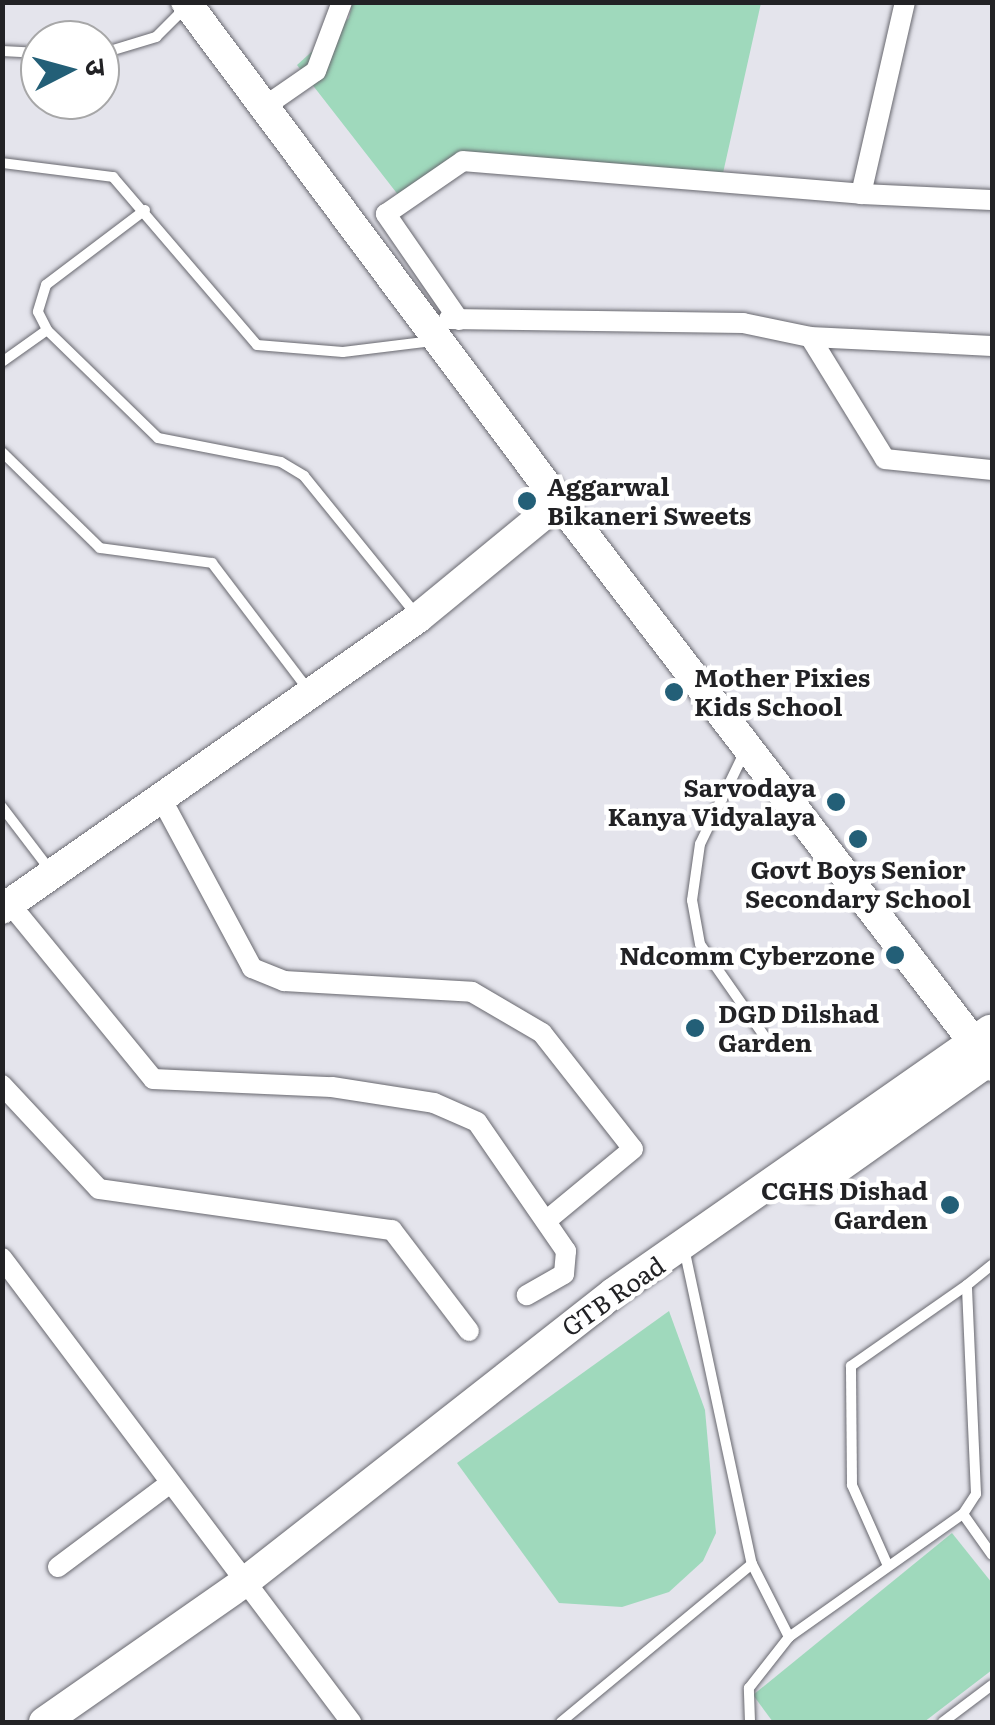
<!DOCTYPE html>
<html>
<head>
<meta charset="utf-8">
<style>
	body { margin:0 }
	#map { position:relative; width:995px; height:1725px; overflow:hidden; background:#e4e4ec; font-family:Literata,"Noto Sans Devanagari",serif }
	div>[style] { position:absolute }
	.green>* { inset:0; background:#9fd9bc }
	.roads { filter:drop-shadow(0 0 2px #68686f) drop-shadow(0 0 2px #68686f) }
	.lane>* { height:10px; margin:-5px; padding:0 5px; transform-origin:5px; border-radius:5px; background:#fff }
	.street>* { height:20px; margin:-10px; padding:0 10px; transform-origin:10px; border-radius:10px; background:#fff }
	.secondary>* { height:30px; margin:-15px; padding:0 15px; transform-origin:15px; border-radius:15px; background:#fff }
	.dots>* { width:28px; height:28px; translate:-50% -50%; box-sizing:border-box; border:5px solid #fff; border-radius:50% }
	span { translate:-50% -50%; white-space:nowrap; text-align:center; line-height:1.15; -webkit-text-stroke:9px #fff; paint-order:stroke }
	.poi-label { font-size:25px; color:#222225; font-weight:700 }
	.left { translate:0 -50%; text-align:left }
	.right { translate:-100% -50%; text-align:right }
	.street-label { font-size:25px; color:#222225 }
	.frame { position:absolute; inset:0; border:5px solid #222225; pointer-events:none }
	.north { position:absolute; left:20px; top:20px; width:100px; height:100px; box-sizing:border-box; background:#fff; border:2px solid #a7a7a8; border-radius:50%; rotate:84deg; font-size:28px; font-weight:700; line-height:40px; text-align:center; color:#222225 }
	.north::after { content:''; display:block; margin:auto; width:35px; height:45px; background:#235f77; clip-path:polygon(50% 0,100% 100%,50% 72%,0 100%) }
</style>
</head>
<body>
<div id="map">
	<div class="green">
		<div style="clip-path:polygon(352px 3px,761px 3px,719px 191px,474px 156px,399px 196px,297px 65px,349px 18px)"></div>
		<div style="clip-path:polygon(669px 1311px,705px 1410px,716px 1533px,703px 1561px,669px 1592px,622px 1607px,559px 1603px,457px 1463px)"></div>
		<div style="clip-path:polygon(952px 1533px,992px 1583px,992px 1670px,924px 1722px,773px 1722px,753px 1695px)"></div>
	</div>
	<div class="roads">
		<div class="lane">
			<div style="left:2px;top:51px;width:38px;rotate:3deg"></div>
			<div style="left:100px;top:54px;width:59px;rotate:-16.9deg"></div>
			<div style="left:156px;top:37px;width:44px;rotate:-45deg"></div>
			<div style="left:2px;top:163px;width:112px;rotate:7.2deg"></div>
			<div style="left:113px;top:177px;width:221px;rotate:49.4deg"></div>
			<div style="left:257px;top:345px;width:86px;rotate:4.7deg"></div>
			<div style="left:343px;top:352px;width:90px;rotate:-7deg"></div>
			<div style="left:145px;top:210px;width:124px;rotate:142.9deg"></div>
			<div style="left:46px;top:285px;width:28px;rotate:107deg"></div>
			<div style="left:38px;top:312px;width:20px;rotate:63deg"></div>
			<div style="left:47px;top:330px;width:155px;rotate:44.2deg"></div>
			<div style="left:158px;top:438px;width:125px;rotate:11deg"></div>
			<div style="left:281px;top:462px;width:27px;rotate:31deg"></div>
			<div style="left:304px;top:476px;width:181px;rotate:51deg"></div>
			<div style="left:2px;top:362px;width:55px;rotate:-35.4deg"></div>
			<div style="left:2px;top:452px;width:137px;rotate:44.4deg"></div>
			<div style="left:100px;top:548px;width:113px;rotate:7.6deg"></div>
			<div style="left:212px;top:563px;width:162px;rotate:52.8deg"></div>
			<div style="left:745px;top:751px;width:103px;rotate:115.8deg"></div>
			<div style="left:700px;top:844px;width:57px;rotate:98.1deg"></div>
			<div style="left:692px;top:900px;width:45px;rotate:79.7deg"></div>
			<div style="left:700px;top:944px;width:117px;rotate:55.1deg"></div>
			<div style="left:2px;top:807px;width:79px;rotate:52.7deg"></div>
			<div style="left:684px;top:1248px;width:323px;rotate:77.9deg"></div>
			<div style="left:963px;top:1514px;width:50px;rotate:54.7deg"></div>
			<div style="left:888px;top:1566px;width:89px;rotate:-114deg"></div>
			<div style="left:852px;top:1485px;width:119px;rotate:-90.5deg"></div>
			<div style="left:851px;top:1366px;width:141px;rotate:-34.9deg"></div>
			<div style="left:561px;top:1722px;width:248px;rotate:-39.6deg"></div>
			<div style="left:752px;top:1564px;width:82px;rotate:63.1deg"></div>
			<div style="left:750px;top:1722px;width:34px;rotate:-92deg"></div>
			<div style="left:749px;top:1688px;width:65px;rotate:-51.9deg"></div>
			<div style="left:789px;top:1637px;width:213px;rotate:-35.3deg"></div>
			<div style="left:963px;top:1514px;width:24px;rotate:-57deg"></div>
			<div style="left:976px;top:1494px;width:209px;rotate:-92.5deg"></div>
			<div style="left:967px;top:1285px;width:32px;rotate:-39deg"></div>
			<div style="left:943px;top:1722px;width:61px;rotate:-37.1deg"></div>
		</div>
		<div class="street">
			<div style="left:264px;top:107px;width:63px;rotate:-34.7deg"></div>
			<div style="left:316px;top:71px;width:74px;rotate:-69.4deg"></div>
			<div style="left:861px;top:194px;width:131px;rotate:2.6deg"></div>
			<div style="left:449px;top:319px;width:294px;rotate:0.8deg"></div>
			<div style="left:743px;top:323px;width:68px;rotate:11.8deg"></div>
			<div style="left:810px;top:337px;width:182px;rotate:2.8deg"></div>
			<div style="left:459px;top:320px;width:129px;rotate:-124.6deg"></div>
			<div style="left:386px;top:214px;width:93px;rotate:-34.5deg"></div>
			<div style="left:463px;top:161px;width:399px;rotate:4.7deg"></div>
			<div style="left:861px;top:194px;width:197px;rotate:-77.1deg"></div>
			<div style="left:810px;top:337px;width:143px;rotate:58.4deg"></div>
			<div style="left:885px;top:459px;width:108px;rotate:5.9deg"></div>
			<div style="left:161px;top:798px;width:193px;rotate:61.8deg"></div>
			<div style="left:252px;top:968px;width:35px;rotate:22deg"></div>
			<div style="left:284px;top:981px;width:188px;rotate:3.3deg"></div>
			<div style="left:472px;top:992px;width:81px;rotate:30.4deg"></div>
			<div style="left:542px;top:1033px;width:147px;rotate:51.9deg"></div>
			<div style="left:633px;top:1149px;width:113px;rotate:140.4deg"></div>
			<div style="left:10px;top:904px;width:226px;rotate:50.7deg"></div>
			<div style="left:153px;top:1079px;width:179px;rotate:2.6deg"></div>
			<div style="left:332px;top:1087px;width:103px;rotate:8.9deg"></div>
			<div style="left:434px;top:1103px;width:47px;rotate:23.8deg"></div>
			<div style="left:477px;top:1122px;width:157px;rotate:55.4deg"></div>
			<div style="left:566px;top:1251px;width:23px;rotate:95deg"></div>
			<div style="left:564px;top:1274px;width:43px;rotate:150.4deg"></div>
			<div style="left:2px;top:1085px;width:142px;rotate:47deg"></div>
			<div style="left:99px;top:1189px;width:296px;rotate:8deg"></div>
			<div style="left:392px;top:1230px;width:127px;rotate:52.7deg"></div>
			<div style="left:2px;top:1258px;width:581px;rotate:53.05deg"></div>
			<div style="left:58px;top:1567px;width:139px;rotate:-36.8deg"></div>
		</div>
		<div class="secondary">
			<div style="left:186px;top:2px;width:624px;rotate:53.28deg"></div>
			<div style="left:2px;top:909px;width:508px;rotate:-34.97deg"></div>
			<div style="left:418px;top:618px;width:183px;rotate:-39.4deg"></div>
			<div style="left:559px;top:502px;width:711px;rotate:52.49deg"></div>
			<div style="left:811px;top:1187px;width:222px;rotate:-35.3deg"></div>
			<div style="left:44px;top:1722px;width:246px;rotate:-34.9deg"></div>
			<div style="left:246px;top:1581px;width:467px;rotate:-38.1deg"></div>
			<div style="left:613px;top:1293px;width:460px;rotate:-34.9deg"></div>
		</div>
	</div>
	<div class="dots">
		<div style="left:527px;top:501px;background:#235f77"></div>
		<div style="left:674px;top:692px;background:#235f77"></div>
		<div style="left:836px;top:802px;background:#235f77"></div>
		<div style="left:858px;top:839px;background:#235f77"></div>
		<div style="left:895px;top:955px;background:#235f77"></div>
		<div style="left:695px;top:1028px;background:#235f77"></div>
		<div style="left:950px;top:1205px;background:#235f77"></div>
	</div>
	<div class="poi-label">
		<span class="left" style="left:547px;top:501px">Aggarwal<br>Bikaneri Sweets</span>
		<span class="left" style="left:694px;top:692px">Mother Pixies<br>Kids School</span>
		<span class="right" style="left:816px;top:802px">Sarvodaya<br>Kanya Vidyalaya</span>
		<span style="left:858px;top:884px">Govt Boys Senior<br>Secondary School</span>
		<span class="right" style="left:875px;top:955px">Ndcomm Cyberzone</span>
		<span class="left" style="left:718px;top:1028px">DGD Dilshad<br>Garden</span>
		<span class="right" style="left:928px;top:1205px">CGHS Dishad<br>Garden</span>
	</div>
	<div class="street-label">
		<span style="left:613px;top:1296px;rotate:-35deg">GTB Road</span>
	</div>
	<div class="frame"></div>
	<div class="north">उ</div>
</div>
</body>
</html>
